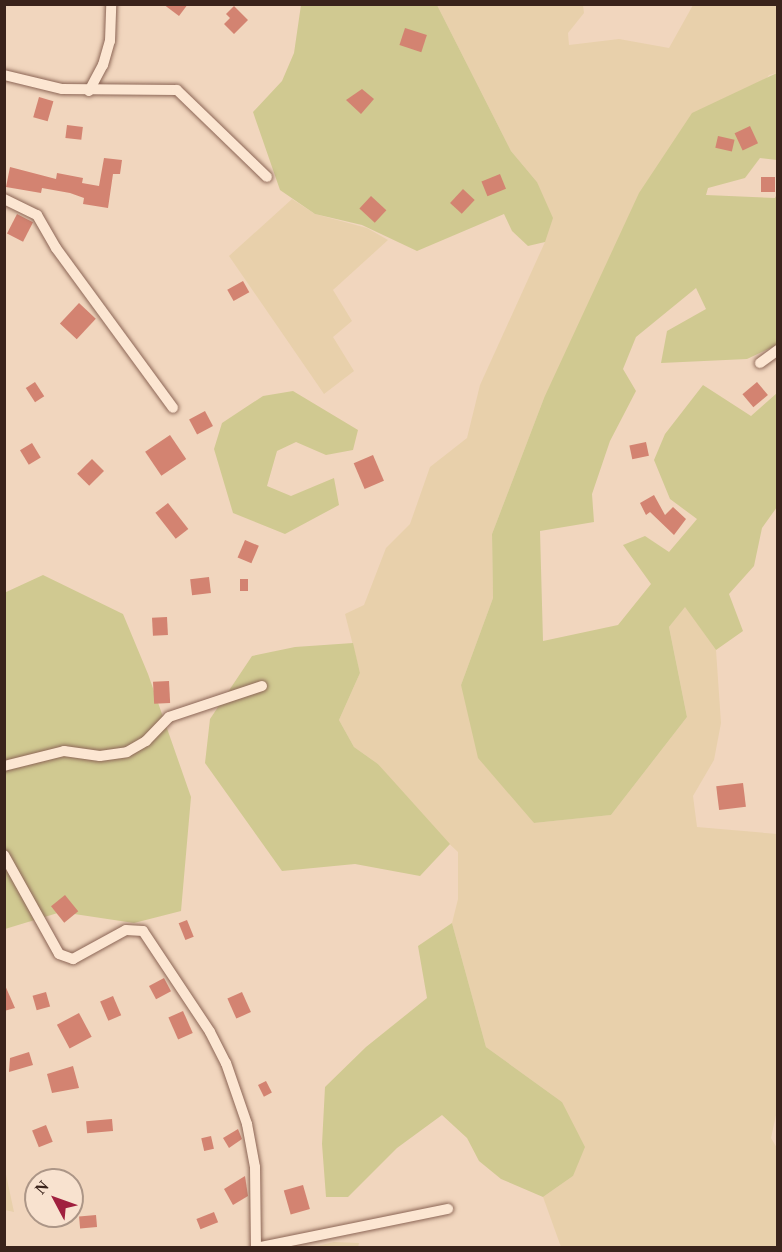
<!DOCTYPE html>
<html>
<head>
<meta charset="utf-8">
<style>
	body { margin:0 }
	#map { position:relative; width:782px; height:1252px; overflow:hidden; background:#f1d6be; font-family:"Times New Roman",serif }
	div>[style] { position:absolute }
	.farmland>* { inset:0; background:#e8d0ab }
	.green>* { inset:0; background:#d0c991 }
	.building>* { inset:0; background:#d38371; transform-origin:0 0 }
	.roads { filter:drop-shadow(0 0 2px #8b6555) drop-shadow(0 0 2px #8b6555) }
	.minor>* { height:10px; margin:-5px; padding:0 5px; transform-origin:5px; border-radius:5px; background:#fce6d2 }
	span { translate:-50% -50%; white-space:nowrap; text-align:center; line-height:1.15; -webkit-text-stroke:5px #f8e2cf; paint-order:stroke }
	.frame { position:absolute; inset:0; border:6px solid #3a231b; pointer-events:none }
	.north { position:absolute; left:24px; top:1168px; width:60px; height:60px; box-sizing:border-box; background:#f8e2cf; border:2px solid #ac9687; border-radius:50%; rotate:311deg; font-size:16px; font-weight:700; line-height:24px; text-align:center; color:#3a231b }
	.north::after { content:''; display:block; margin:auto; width:21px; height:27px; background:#a0203f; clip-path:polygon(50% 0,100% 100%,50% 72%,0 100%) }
</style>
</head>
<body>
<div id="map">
	<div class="farmland">
		<div style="clip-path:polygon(437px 5px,583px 5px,584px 13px,568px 33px,569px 45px,619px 39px,669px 48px,693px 5px,777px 5px,777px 73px,769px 75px,544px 398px,492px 534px,493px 598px,461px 685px,534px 823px,611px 815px,687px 717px,669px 627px,685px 606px,716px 650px,721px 723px,714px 760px,693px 796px,697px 827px,777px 834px,778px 1106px,771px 1138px,777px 1148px,777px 1247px,561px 1247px,543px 1197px,573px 1176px,562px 1102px,486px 1047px,452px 923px,458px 899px,458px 852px,427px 823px,378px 764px,354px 747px,339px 720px,360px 673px,345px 614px,364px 605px,386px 548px,410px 524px,430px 467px,467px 438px,480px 385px,545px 242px,537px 182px,511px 151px)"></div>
		<div style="clip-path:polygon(292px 199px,315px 214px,367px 228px,388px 240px,333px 290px,352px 321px,333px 337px,354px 371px,324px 394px,229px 256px)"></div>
		<div style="clip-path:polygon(4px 1170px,5px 1170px,14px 1212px,5px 1210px)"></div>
		<div style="clip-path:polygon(334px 1242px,359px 1243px,358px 1247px,313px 1247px)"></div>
	</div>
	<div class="green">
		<div style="clip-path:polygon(301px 5px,437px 5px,511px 151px,537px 182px,553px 218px,545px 242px,528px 246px,512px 231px,504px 214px,417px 251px,362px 225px,315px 214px,280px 190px,253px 112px,282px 81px,294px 53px)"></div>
		<div style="clip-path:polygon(777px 73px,777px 160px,760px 158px,745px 178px,708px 188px,706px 195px,775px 198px,777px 194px,777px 345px,747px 359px,661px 363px,667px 331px,706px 309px,696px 288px,636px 337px,623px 369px,636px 391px,610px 441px,592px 494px,594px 522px,540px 531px,543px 641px,618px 625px,651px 584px,623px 545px,645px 536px,669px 552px,697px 519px,670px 499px,654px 460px,665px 434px,703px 385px,751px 416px,777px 393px,777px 507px,762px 528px,754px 566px,729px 594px,743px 631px,716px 650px,685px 607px,669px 627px,687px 717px,611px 815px,534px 823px,478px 758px,461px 685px,493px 598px,492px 534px,544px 398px,639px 193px,692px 113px)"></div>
		<div style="clip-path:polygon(293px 391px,358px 430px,353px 450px,326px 455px,296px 442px,277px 451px,267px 486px,291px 496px,334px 478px,339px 505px,285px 534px,233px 513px,214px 449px,222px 423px,263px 396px)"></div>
		<div style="clip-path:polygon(43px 575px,123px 614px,148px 674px,191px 797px,181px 911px,134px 923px,61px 912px,5px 929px,4px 593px)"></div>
		<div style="clip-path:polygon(353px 643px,360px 673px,339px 720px,354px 747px,378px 764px,450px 844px,420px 876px,355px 864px,282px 871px,205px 763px,210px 719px,252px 656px,295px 647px)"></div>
		<div style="clip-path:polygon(452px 923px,486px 1047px,562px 1102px,585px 1147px,573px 1176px,543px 1197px,501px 1179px,479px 1161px,467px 1138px,442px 1115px,397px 1148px,348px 1197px,326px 1197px,322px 1144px,325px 1087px,366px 1047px,427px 998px,418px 946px)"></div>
	</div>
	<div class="building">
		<div style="clip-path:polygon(163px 4px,188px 4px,179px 16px)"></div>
		<div style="clip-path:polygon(234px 6px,248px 20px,234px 34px,224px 24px,230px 18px,226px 14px)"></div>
		<div style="left:405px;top:28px;width:23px;height:18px;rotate:18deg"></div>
		<div style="clip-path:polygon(362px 89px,374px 99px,361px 114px,346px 100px)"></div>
		<div style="left:39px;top:97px;width:15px;height:21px;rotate:16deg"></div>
		<div style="left:67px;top:125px;width:16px;height:13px;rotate:7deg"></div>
		<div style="left:750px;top:126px;width:19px;height:17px;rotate:65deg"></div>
		<div style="left:718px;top:136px;width:17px;height:12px;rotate:13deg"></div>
		<div style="clip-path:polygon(104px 158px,122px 160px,120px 174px,113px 174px,108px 208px,83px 204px,84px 198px,70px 193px,42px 188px,41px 193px,6px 187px,10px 167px,56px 179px,57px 173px,83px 178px,82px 183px,99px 186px)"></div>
		<div style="left:500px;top:174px;width:16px;height:20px;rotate:68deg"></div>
		<div style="left:761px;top:177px;width:14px;height:15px"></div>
		<div style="left:463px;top:189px;width:16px;height:19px;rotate:43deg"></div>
		<div style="left:371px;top:196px;width:21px;height:17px;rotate:43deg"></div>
		<div style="left:17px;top:214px;width:18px;height:22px;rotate:27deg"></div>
		<div style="left:243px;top:281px;width:13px;height:18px;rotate:61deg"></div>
		<div style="left:79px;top:303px;width:23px;height:28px;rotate:43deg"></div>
		<div style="left:35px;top:382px;width:17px;height:11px;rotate:57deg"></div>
		<div style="left:757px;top:382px;width:17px;height:19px;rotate:50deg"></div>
		<div style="left:205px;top:411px;width:17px;height:18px;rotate:62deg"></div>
		<div style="left:170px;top:435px;width:29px;height:30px;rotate:56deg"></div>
		<div style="left:646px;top:442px;width:14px;height:17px;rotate:78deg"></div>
		<div style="left:32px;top:443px;width:17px;height:14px;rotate:59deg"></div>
		<div style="left:373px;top:455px;width:28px;height:21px;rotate:67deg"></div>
		<div style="left:92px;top:459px;width:17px;height:21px;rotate:45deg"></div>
		<div style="clip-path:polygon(654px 495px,665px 515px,673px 507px,686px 519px,674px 535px,650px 512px,646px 515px,640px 503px)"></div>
		<div style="left:168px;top:503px;width:33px;height:16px;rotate:52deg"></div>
		<div style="left:245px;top:540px;width:15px;height:19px;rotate:23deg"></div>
		<div style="left:209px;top:577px;width:16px;height:19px;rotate:83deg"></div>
		<div style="left:240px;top:579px;width:8px;height:12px"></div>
		<div style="left:167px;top:617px;width:18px;height:15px;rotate:87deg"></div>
		<div style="left:169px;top:681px;width:22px;height:16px;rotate:87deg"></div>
		<div style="left:743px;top:783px;width:24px;height:27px;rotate:83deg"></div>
		<div style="left:65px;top:895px;width:21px;height:18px;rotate:51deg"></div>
		<div style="left:187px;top:920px;width:18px;height:9px;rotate:68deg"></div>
		<div style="left:164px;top:978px;width:15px;height:17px;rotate:62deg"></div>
		<div style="clip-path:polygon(4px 983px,15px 1008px,4px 1011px)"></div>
		<div style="left:46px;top:992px;width:15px;height:14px;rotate:74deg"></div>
		<div style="left:242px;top:992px;width:22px;height:16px;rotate:66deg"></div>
		<div style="left:113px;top:996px;width:21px;height:14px;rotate:67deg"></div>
		<div style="left:183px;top:1011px;width:24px;height:16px;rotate:66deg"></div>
		<div style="left:79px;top:1013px;width:27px;height:25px;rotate:62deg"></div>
		<div style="clip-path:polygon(29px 1052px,33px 1065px,9px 1072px,10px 1058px)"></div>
		<div style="clip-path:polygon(73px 1066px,79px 1088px,52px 1093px,47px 1074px)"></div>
		<div style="left:266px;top:1081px;width:13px;height:9px;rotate:63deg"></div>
		<div style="left:112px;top:1119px;width:12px;height:26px;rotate:85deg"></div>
		<div style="left:46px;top:1125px;width:18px;height:15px;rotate:68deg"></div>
		<div style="clip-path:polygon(238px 1129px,242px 1139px,229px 1148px,223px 1138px)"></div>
		<div style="left:211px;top:1136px;width:13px;height:10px;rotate:77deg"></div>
		<div style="clip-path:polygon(245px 1176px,248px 1196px,233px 1205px,224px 1189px)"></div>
		<div style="left:303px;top:1185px;width:25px;height:20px;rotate:74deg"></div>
		<div style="left:214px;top:1212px;width:11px;height:19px;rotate:68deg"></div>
		<div style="left:96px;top:1215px;width:12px;height:17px;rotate:85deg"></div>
	</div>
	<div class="roads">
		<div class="minor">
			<div style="left:4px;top:75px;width:60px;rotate:13.6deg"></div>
			<div style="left:62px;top:89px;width:115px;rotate:0.5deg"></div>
			<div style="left:177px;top:90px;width:125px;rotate:44deg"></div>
			<div style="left:89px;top:91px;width:30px;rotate:-62deg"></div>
			<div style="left:103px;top:65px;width:25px;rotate:-74deg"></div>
			<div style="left:110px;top:41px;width:37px;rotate:-88deg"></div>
			<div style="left:4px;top:199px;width:37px;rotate:26deg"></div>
			<div style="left:37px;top:215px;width:38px;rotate:60deg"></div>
			<div style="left:56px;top:248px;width:198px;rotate:53.8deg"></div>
			<div style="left:760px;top:363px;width:22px;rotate:-36deg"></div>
			<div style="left:4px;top:766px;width:62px;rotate:-14deg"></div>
			<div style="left:64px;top:751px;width:36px;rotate:8deg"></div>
			<div style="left:100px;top:756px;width:27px;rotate:-8deg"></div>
			<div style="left:127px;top:752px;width:22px;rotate:-30deg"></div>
			<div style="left:146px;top:741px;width:33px;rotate:-46deg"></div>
			<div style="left:169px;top:717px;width:98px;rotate:-18.4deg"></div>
			<div style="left:4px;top:855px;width:113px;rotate:60.9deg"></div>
			<div style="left:59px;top:954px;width:15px;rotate:20deg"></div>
			<div style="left:73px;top:959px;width:60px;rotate:-28.7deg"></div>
			<div style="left:126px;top:930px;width:17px;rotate:3deg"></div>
			<div style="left:143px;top:931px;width:121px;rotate:56.4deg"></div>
			<div style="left:210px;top:1032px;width:35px;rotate:63deg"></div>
			<div style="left:226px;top:1063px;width:65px;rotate:71deg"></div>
			<div style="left:247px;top:1124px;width:44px;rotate:79.5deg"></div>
			<div style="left:255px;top:1167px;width:81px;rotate:89.3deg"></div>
			<div style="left:256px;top:1248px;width:196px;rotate:-11.5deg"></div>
		</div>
	</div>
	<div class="frame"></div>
	<div class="north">N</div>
</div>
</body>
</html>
